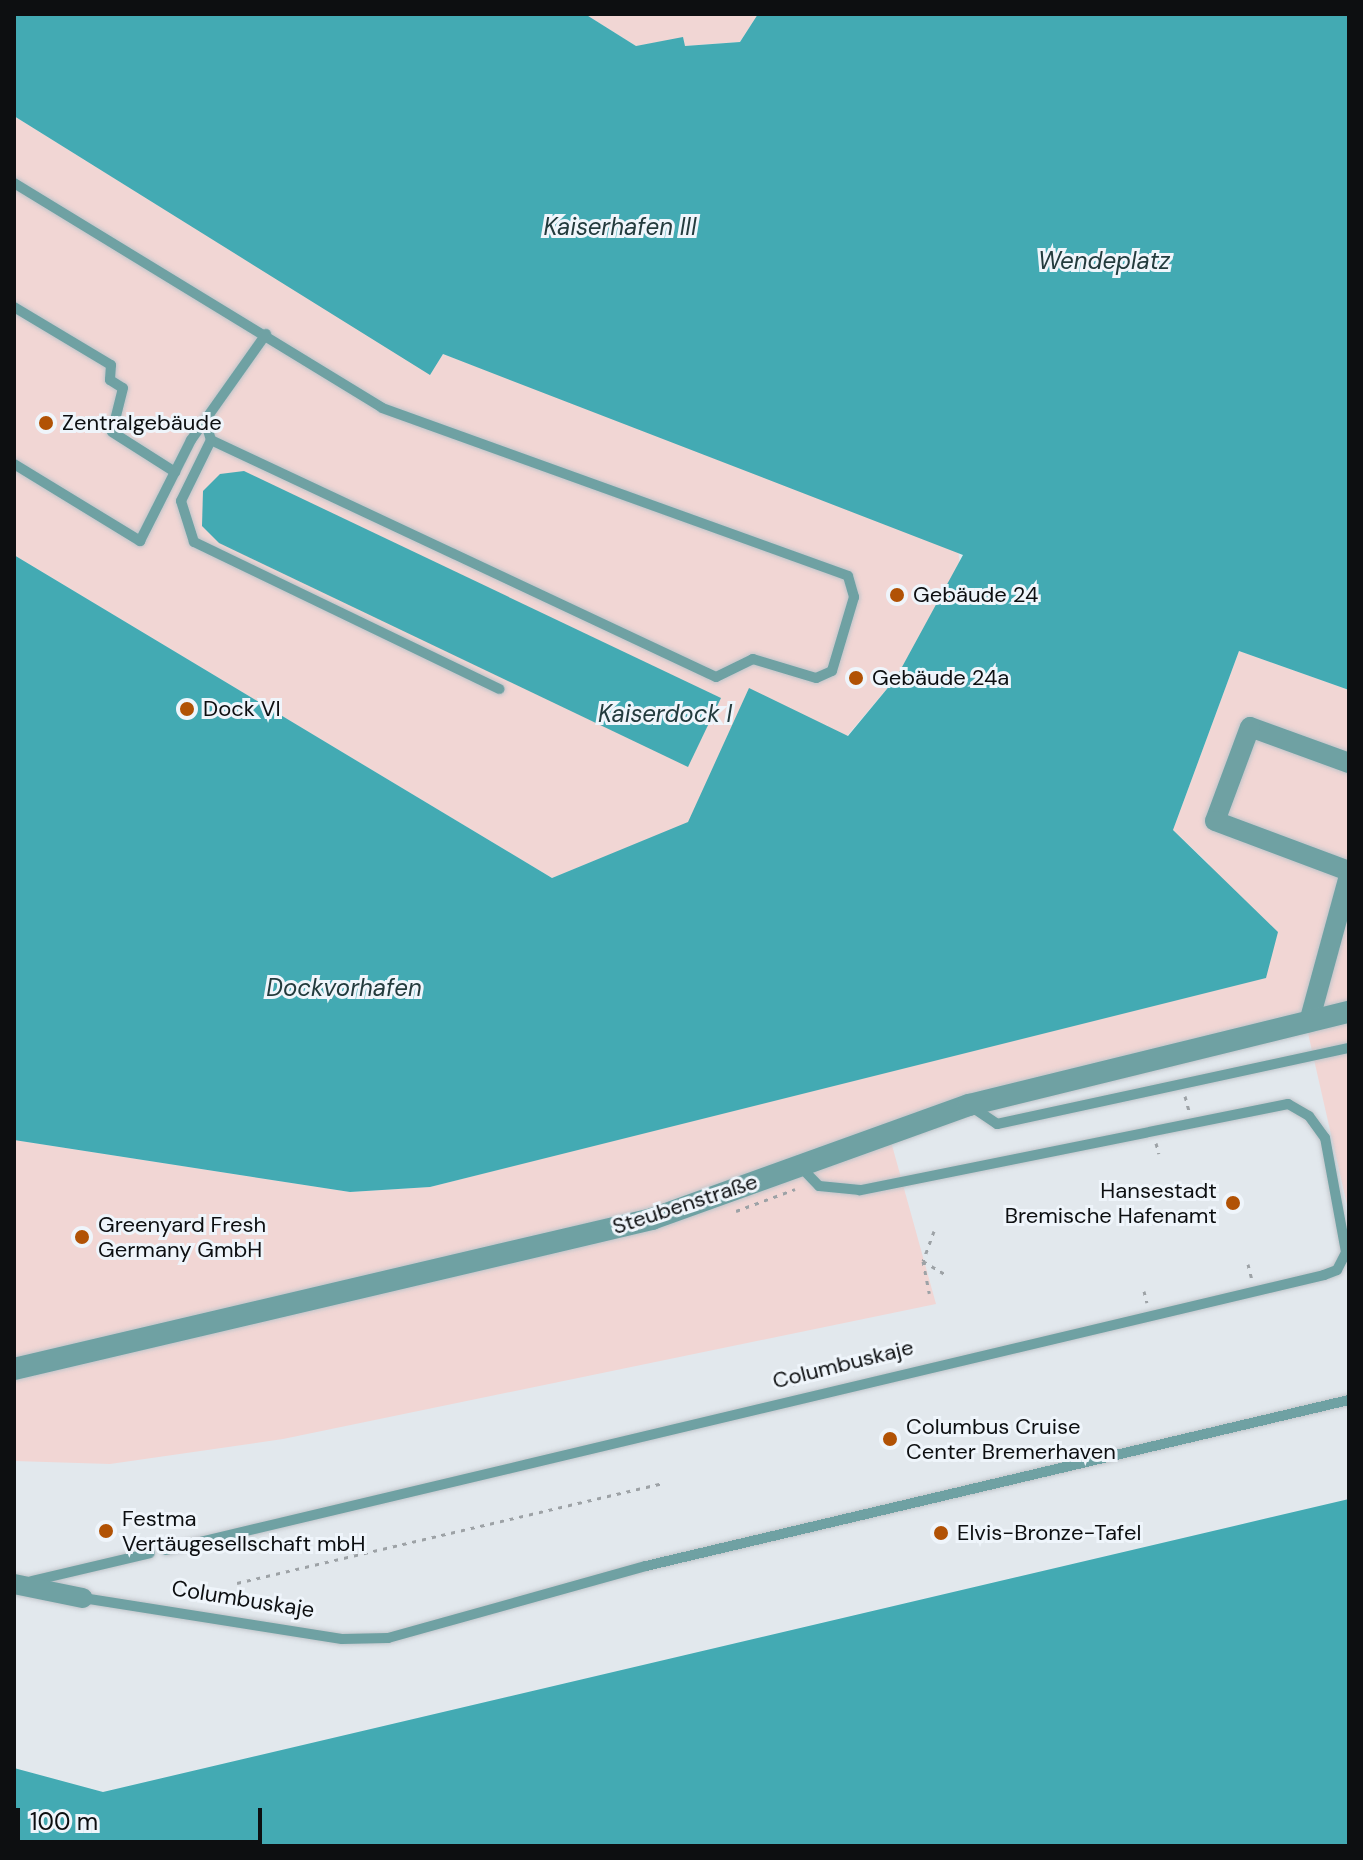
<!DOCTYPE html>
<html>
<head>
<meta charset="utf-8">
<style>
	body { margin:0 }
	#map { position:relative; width:1363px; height:1860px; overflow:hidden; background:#e2e8ed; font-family:"DM Sans",sans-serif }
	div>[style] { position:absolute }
	.industrial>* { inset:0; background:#f1d6d4 }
	.water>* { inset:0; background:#43aab3 }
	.path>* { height:3px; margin-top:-1.5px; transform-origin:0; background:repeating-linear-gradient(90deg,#9da2a6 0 4px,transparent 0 10px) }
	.roads { filter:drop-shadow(0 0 2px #c0c5ca) drop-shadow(0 0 2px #c0c5ca) }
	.service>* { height:10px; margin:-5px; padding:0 5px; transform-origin:5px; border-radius:5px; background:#6fa1a3 }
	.minor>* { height:20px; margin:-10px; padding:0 10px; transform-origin:10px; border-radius:10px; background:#6fa1a3 }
	.tertiary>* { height:22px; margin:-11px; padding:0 11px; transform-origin:11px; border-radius:11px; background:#6fa1a3 }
	.dots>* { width:22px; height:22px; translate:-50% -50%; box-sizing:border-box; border:4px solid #eff5fb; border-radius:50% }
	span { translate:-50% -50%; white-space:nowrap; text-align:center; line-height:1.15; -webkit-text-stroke:6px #eff5fb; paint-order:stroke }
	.poi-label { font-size:22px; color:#0d0f11 }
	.left { translate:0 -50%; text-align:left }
	.right { translate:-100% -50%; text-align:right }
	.street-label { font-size:22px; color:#0d0f11 }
	.water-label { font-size:24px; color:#233b3d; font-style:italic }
	.frame { position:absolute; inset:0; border:16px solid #0d0f11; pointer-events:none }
	.scale { position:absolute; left:16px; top:1808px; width:246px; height:36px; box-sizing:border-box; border:4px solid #0d0f11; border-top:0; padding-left:10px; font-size:24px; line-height:28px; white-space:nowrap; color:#0d0f11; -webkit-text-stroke:6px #eff5fb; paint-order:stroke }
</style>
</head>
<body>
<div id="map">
	<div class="industrial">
		<div style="clip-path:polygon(585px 14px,758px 14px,740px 42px,684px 46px,683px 38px,636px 46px)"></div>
		<div style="clip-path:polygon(14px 116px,430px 374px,443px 354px,958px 547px,960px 568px,896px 678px,847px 736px,825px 730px,828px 724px,688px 823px,552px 878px,14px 555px)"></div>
		<div style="clip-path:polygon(1239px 651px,1349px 690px,1349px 1214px,1308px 1033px,1102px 1077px,890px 1138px,936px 1304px,283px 1439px,110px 1464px,14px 1461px,14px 1140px,350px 1192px,430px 1187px,935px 1058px,1209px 864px,1173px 830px)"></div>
	</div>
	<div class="water">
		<div style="clip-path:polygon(14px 14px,585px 14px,636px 46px,683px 37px,685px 46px,740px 42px,758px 14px,1349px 14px,1349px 690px,1239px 651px,1173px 830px,1278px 932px,1266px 978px,430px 1187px,350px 1192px,14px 1140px,14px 555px,552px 878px,688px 822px,749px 688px,848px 736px,896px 678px,963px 555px,443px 354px,430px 375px,14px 116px)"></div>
		<div style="clip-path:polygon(244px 471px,721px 698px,688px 767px,219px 543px,202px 526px,203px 491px,220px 474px)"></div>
		<div style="clip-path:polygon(1349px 1499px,1349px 1846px,14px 1846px,14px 1768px,103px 1792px)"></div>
	</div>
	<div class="path">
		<div style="left:1185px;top:1096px;width:16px;rotate:75deg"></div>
		<div style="left:1156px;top:1143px;width:11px;rotate:75deg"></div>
		<div style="left:736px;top:1211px;width:63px;rotate:-20.4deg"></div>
		<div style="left:934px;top:1231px;width:32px;rotate:110deg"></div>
		<div style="left:923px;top:1261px;width:26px;rotate:31deg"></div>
		<div style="left:923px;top:1261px;width:33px;rotate:79deg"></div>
		<div style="left:1248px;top:1264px;width:16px;rotate:76deg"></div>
		<div style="left:1144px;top:1291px;width:12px;rotate:76deg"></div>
		<div style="left:793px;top:1374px;width:12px;rotate:81deg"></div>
		<div style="left:237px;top:1583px;width:439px;rotate:-13.2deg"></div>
	</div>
	<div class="roads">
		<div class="service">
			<div style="left:14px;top:183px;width:431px;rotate:31.4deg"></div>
			<div style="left:382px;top:408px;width:495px;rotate:19.8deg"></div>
			<div style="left:848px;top:576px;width:22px;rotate:74deg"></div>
			<div style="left:854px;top:597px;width:77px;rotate:106.6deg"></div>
			<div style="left:832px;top:671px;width:17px;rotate:156deg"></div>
			<div style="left:816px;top:678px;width:66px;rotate:-163.2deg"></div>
			<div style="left:753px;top:659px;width:41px;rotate:154.1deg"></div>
			<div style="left:716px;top:677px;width:558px;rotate:-154.86deg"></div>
			<div style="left:211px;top:440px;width:17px;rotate:-107deg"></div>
			<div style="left:14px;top:307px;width:113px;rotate:30.9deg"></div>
			<div style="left:111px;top:365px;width:15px;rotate:94deg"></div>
			<div style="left:110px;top:380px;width:15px;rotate:32deg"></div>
			<div style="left:123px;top:388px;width:45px;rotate:104deg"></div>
			<div style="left:112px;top:432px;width:75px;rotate:32.4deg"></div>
			<div style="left:211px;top:440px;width:68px;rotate:116.2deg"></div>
			<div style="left:181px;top:501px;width:43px;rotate:72.4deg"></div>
			<div style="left:194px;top:542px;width:339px;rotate:25.7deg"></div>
			<div style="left:14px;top:464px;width:148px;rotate:31.4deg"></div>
			<div style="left:140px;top:541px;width:113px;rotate:-63.2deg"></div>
			<div style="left:191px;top:440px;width:130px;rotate:-54.7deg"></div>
			<div style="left:969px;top:1105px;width:34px;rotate:34deg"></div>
			<div style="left:997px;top:1124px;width:360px;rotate:-12.2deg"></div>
			<div style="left:166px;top:1550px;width:1190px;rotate:-13.36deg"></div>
			<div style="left:1324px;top:1275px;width:14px;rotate:-21deg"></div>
			<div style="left:1337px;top:1270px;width:20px;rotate:-63deg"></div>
			<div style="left:1346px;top:1252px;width:116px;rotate:-100.4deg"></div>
			<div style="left:1325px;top:1138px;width:27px;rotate:-126deg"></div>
			<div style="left:1309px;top:1116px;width:24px;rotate:-150deg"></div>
			<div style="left:1288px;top:1104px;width:437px;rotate:168.6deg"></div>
			<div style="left:860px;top:1190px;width:41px;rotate:-174.4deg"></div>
			<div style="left:819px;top:1186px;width:29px;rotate:-134deg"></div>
			<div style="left:32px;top:1581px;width:121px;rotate:-13.3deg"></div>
			<div style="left:83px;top:1598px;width:262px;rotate:9deg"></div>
			<div style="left:342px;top:1639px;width:46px;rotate:-1.2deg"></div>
			<div style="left:388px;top:1638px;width:268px;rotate:-15.6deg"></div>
			<div style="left:646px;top:1566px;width:722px;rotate:-13.29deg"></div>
		</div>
		<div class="minor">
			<div style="left:1349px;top:763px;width:105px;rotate:-160deg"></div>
			<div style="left:1250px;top:727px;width:100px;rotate:110.4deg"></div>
			<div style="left:1215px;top:821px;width:143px;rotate:20.5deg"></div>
			<div style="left:1309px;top:1022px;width:151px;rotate:-74.7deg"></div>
			<div style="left:14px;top:1584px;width:70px;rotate:11.5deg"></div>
		</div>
		<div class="tertiary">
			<div style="left:14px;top:1369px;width:655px;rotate:-13.23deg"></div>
			<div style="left:652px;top:1219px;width:337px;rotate:-19.8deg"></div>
			<div style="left:969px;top:1105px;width:391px;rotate:-13.8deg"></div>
		</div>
	</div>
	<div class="dots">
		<div style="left:46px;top:423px;background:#b15205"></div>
		<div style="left:897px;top:595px;background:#b15205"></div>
		<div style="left:856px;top:678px;background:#b15205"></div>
		<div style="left:187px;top:709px;background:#b15205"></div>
		<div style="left:1233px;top:1203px;background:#b15205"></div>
		<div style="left:82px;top:1237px;background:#b15205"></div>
		<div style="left:890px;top:1439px;background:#b15205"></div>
		<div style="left:106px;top:1531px;background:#b15205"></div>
		<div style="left:941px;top:1533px;background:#b15205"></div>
	</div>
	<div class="poi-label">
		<span class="left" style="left:62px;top:423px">Zentralgebäude</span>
		<span class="left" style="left:913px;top:595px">Gebäude 24</span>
		<span class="left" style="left:872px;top:678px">Gebäude 24a</span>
		<span class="left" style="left:203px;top:709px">Dock VI</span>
		<span class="right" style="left:1217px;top:1203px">Hansestadt<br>Bremische Hafenamt</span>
		<span class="left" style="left:98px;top:1237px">Greenyard Fresh<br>Germany GmbH</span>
		<span class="left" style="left:906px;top:1439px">Columbus Cruise<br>Center Bremerhaven</span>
		<span class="left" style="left:122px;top:1531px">Festma<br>Vertäugesellschaft mbH</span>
		<span class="left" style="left:957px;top:1533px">Elvis-Bronze-Tafel</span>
	</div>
	<div class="street-label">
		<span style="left:685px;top:1204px;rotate:-18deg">Steubenstraße</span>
		<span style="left:843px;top:1364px;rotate:-14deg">Columbuskaje</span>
		<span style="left:243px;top:1599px;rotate:9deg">Columbuskaje</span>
	</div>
	<div class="water-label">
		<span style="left:620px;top:227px">Kaiserhafen III</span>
		<span style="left:1104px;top:261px">Wendeplatz</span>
		<span style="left:665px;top:714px">Kaiserdock I</span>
		<span style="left:344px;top:988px">Dockvorhafen</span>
	</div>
	<div class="frame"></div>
	<div class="scale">100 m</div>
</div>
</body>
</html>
